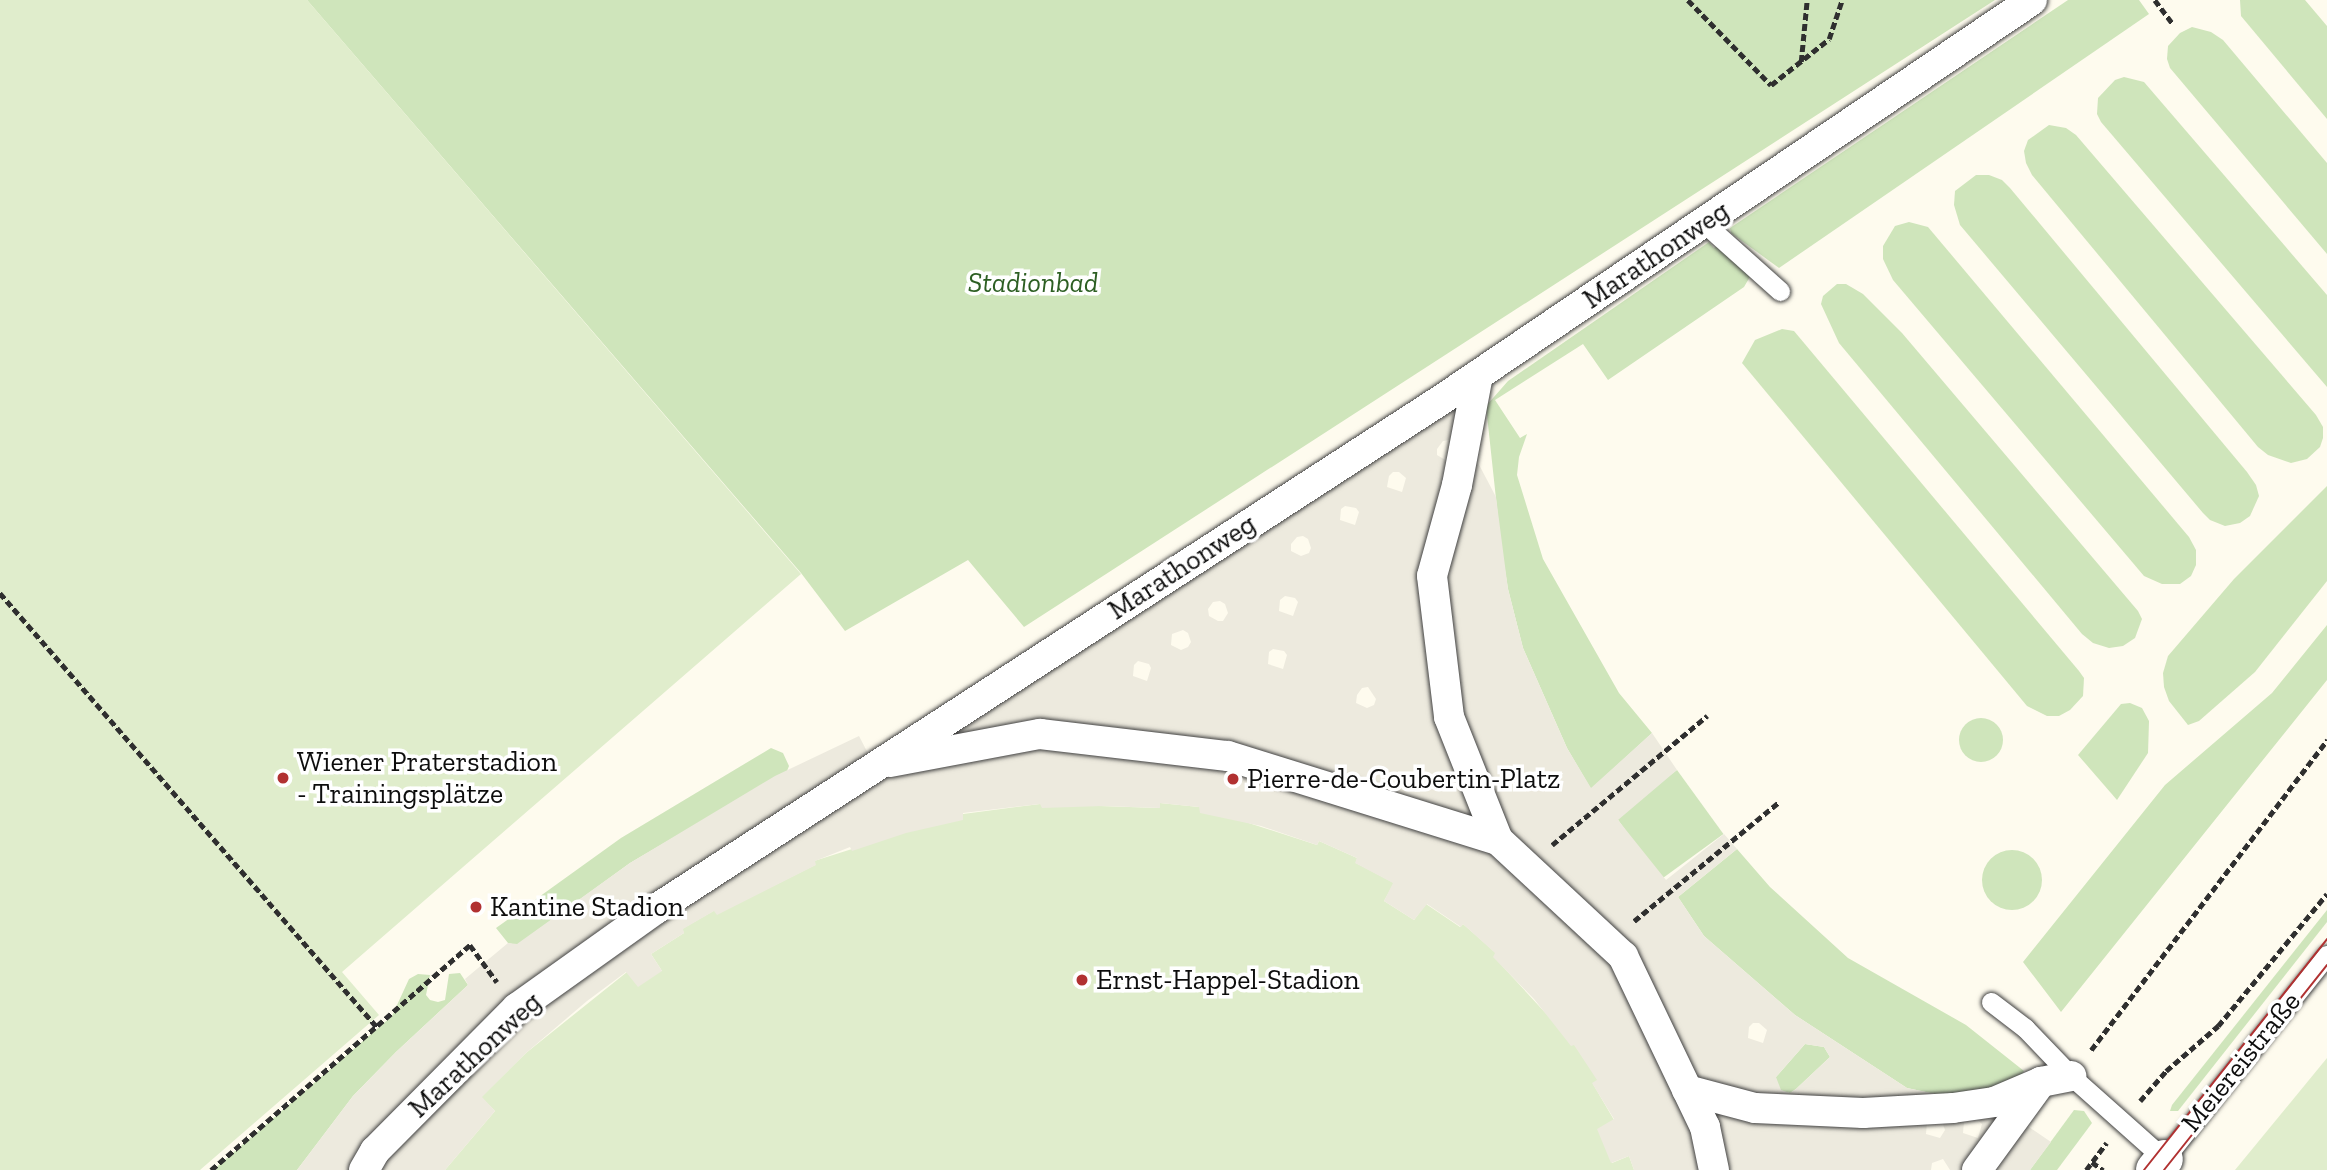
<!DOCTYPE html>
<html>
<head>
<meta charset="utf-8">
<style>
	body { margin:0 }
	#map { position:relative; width:2327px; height:1170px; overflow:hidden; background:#fefbee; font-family:"Zilla Slab",serif }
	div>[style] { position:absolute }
	.green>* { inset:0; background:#cfe5bb; transform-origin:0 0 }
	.round { border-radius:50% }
	.pitch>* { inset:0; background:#e0edcc }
	.plaza>* { inset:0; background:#edeade }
	.path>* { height:4.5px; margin-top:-2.25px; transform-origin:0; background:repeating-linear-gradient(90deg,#2f2f2f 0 7px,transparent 0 10.5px) }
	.roads { filter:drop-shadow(0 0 2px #404040) drop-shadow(0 0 2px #404040) }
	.service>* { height:19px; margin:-9.5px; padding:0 9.5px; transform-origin:9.5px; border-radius:9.5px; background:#fff }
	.pedestrian>* { height:30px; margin:-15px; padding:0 15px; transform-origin:15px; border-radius:15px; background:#fff }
	.minor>* { height:38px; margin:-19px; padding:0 19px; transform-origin:19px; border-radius:19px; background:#fff }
	.tram>* { height:2px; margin:-1px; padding:0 1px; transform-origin:1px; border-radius:1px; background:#b13131 }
	.dots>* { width:19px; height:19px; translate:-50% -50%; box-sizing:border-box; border:4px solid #fff; border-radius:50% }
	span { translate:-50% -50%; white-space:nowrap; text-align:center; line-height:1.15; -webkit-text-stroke:7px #fff; paint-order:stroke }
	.street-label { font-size:28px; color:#0d0d0d }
	.park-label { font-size:28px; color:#2d5f23; font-style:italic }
	.poi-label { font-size:28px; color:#0d0d0d }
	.left { translate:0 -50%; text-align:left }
</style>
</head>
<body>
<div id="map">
	<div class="green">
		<div style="clip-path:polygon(307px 0,1995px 0,1024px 627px,968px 560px,845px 631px,801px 573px)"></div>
		<div style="clip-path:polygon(2068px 0,2139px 0,2149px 14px,1779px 268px,1731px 233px,1730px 228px)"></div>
		<div style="clip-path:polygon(2240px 0,2305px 0,2327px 26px,2327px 119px,2241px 16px)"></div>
		<div style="clip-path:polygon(2192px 27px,2211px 32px,2223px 40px,2327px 163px,2327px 254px,2170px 68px,2167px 59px,2168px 46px,2180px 33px)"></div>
		<div style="clip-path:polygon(2124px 77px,2144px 82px,2327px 295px,2327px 387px,2101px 122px,2097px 114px,2098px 98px,2115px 80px)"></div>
		<div style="clip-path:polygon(2049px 125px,2066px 128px,2076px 135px,2316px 415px,2323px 427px,2323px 438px,2320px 447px,2307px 459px,2291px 463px,2268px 455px,2258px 447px,2032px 175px,2026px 163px,2024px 151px,2028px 140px)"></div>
		<div style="clip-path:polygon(1976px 175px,1989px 175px,2002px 180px,2010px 188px,2247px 472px,2256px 485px,2259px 496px,2250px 516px,2240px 523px,2225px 526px,2210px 520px,2203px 513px,1960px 225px,1954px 205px,1955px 191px)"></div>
		<div style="clip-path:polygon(1909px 222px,1928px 227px,2189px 537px,2196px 550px,2196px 565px,2191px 576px,2180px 584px,2162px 584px,2144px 576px,1893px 280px,1883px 259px,1883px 246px,1895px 226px)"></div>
		<div style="clip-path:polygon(1709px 242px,1714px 248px,1719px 245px,1751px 275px,1744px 287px,1608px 380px,1583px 344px,1495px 400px,1520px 438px,1527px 434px,1519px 457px,1517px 475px,1543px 559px,1619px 693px,1652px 733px,1591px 789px,1567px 748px,1523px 648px,1508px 589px,1501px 545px,1486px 406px,1508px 381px)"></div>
		<div style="clip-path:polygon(1837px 284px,1846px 284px,1863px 294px,1902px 333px,2138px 611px,2142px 619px,2135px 638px,2123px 646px,2109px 648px,2093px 643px,2082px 634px,1839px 343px,1821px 304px,1823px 296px)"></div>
		<div style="clip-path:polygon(1782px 329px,1794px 331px,2079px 671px,2084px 678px,2083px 696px,2070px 710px,2059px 716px,2047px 716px,2027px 706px,1742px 363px,1755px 340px)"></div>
		<div style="clip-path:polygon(2327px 486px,2327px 581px,2255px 672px,2199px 721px,2188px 725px,2169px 701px,2164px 687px,2163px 673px,2168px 656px,2234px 579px)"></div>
		<div style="clip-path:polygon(2327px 625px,2327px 680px,2061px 1012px,2023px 962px,2165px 785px,2272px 693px)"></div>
		<div style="clip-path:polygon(2130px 703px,2142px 708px,2149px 721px,2148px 753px,2117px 800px,2078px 755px,2121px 704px)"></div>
		<div class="round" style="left:1959px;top:718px;width:44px;height:44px"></div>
		<div style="clip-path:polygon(771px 748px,783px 753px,789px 766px,787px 771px,630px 863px,517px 945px,508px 943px,496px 928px,621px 838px)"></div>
		<div style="left:1677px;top:770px;width:79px;height:77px;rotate:54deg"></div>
		<div style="clip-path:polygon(1737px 849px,1770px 887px,1848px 958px,1966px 1025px,2024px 1071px,2019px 1079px,2004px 1088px,1945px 1096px,1907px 1088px,1795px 1015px,1704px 936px,1678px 897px)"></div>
		<div class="round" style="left:1982px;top:850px;width:60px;height:60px"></div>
		<div style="clip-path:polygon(2327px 910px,2327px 922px,2178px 1111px,2170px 1111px,2172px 1105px)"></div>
		<div style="clip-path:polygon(460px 973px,468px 985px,396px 1052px,353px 1096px,297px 1170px,213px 1170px,392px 1016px,409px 979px,418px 974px,430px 975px,426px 995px,430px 1000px,438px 1002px,445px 1000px,449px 974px)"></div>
		<div style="clip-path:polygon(1805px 1044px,1824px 1047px,1830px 1057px,1796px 1089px,1790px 1093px,1781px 1091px,1776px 1084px,1776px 1077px)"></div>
		<div style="clip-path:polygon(2074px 1110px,2084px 1111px,2092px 1123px,2057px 1170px,2030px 1170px)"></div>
	</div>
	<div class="pitch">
		<div style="clip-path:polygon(0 0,307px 0,801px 574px,342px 972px,379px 1015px,200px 1170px,0 1170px)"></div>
		<div style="clip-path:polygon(1160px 803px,1199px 807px,1317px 845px,1319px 841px,1357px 858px,1356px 863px,1394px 883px,1384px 901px,1414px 920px,1426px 904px,1460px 927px,1463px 924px,1496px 953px,1494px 957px,1574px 1044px,1598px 1080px,1593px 1084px,1614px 1120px,1612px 1163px,1629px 1156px,1634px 1170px,445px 1170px,495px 1111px,481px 1097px,526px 1053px,627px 972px,662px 971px,651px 954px,684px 933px,682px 929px,715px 910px,717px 914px,815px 865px,814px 861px,963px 814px,1040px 804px,1159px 808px)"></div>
		<div style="clip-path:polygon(2327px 1058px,2327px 1170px,2235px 1170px)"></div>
	</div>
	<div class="plaza">
		<div style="clip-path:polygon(evenodd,1444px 398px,1496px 497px,1508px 589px,1523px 648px,1567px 748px,1591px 788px,1652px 733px,1677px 770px,1618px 820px,1666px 880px,1724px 834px,1737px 849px,1678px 897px,1704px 936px,1795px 1015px,1907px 1088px,1945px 1096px,2023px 1123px,2051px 1142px,2030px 1170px,1950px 1170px,1943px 1159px,1932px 1163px,1931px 1170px,1634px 1170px,1629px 1156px,1611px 1163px,1597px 1129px,1614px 1119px,1592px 1083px,1597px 1080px,1574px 1045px,1571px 1046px,1534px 999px,1493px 957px,1495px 953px,1463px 924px,1461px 927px,1427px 904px,1414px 920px,1384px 901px,1393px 883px,1355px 863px,1357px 858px,1319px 841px,1317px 845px,1261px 826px,1200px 813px,1199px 807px,1160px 803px,1160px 808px,1103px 806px,1042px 808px,1040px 804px,963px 813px,963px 820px,906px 833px,852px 851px,850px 847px,815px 861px,816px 865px,717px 915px,714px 911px,683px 929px,684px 933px,651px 954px,662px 971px,638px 987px,626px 972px,587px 1001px,526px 1053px,482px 1097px,495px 1111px,445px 1170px,297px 1170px,353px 1096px,396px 1052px,468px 985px,465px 979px,508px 943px,517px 944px,630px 863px,775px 776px,859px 736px,874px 765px,1444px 398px,1449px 440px,1453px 443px,1447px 461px,1437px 455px,1437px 449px,1443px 441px,1449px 440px,1444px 398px,1393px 472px,1399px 472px,1406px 478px,1402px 492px,1387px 487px,1389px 476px,1393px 472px,1444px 398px,1345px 506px,1356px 508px,1359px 512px,1355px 525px,1340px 520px,1341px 509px,1345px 506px,1444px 398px,1303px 536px,1308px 539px,1311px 548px,1309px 553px,1301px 556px,1291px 551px,1291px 544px,1297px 537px,1303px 536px,1444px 398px,1285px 596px,1295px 598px,1298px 602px,1293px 616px,1279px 611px,1280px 600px,1285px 596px,1444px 398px,1220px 601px,1225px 604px,1228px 613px,1223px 621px,1218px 621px,1209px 616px,1208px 609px,1213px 602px,1220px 601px,1444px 398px,1183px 630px,1188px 633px,1191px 642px,1188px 647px,1181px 650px,1171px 645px,1172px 634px,1183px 630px,1444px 398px,1273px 649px,1284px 651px,1287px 655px,1283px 669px,1268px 664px,1269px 652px,1273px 649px,1444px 398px,1138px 661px,1149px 664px,1151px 668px,1147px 681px,1133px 676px,1134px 665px,1138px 661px,1444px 398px,1368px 687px,1376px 699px,1374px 705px,1367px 708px,1356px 703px,1357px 695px,1362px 688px,1368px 687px,1444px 398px,1753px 1023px,1759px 1023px,1767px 1030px,1763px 1043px,1748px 1038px,1749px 1027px,1753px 1023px,1444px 398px,1805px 1044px,1824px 1047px,1830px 1057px,1796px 1089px,1790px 1093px,1781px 1090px,1776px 1077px,1805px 1044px,1444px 398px,1969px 1118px,1975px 1118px,1982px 1124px,1978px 1138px,1963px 1133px,1964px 1122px,1969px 1118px,1444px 398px,1942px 1121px,1945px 1130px,1940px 1138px,1926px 1134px,1927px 1123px,1942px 1121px)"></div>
	</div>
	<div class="path">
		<div style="left:1688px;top:0;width:119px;rotate:45.7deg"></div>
		<div style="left:1771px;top:85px;width:74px;rotate:-38.4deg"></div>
		<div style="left:1829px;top:39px;width:41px;rotate:-71.6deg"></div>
		<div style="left:2155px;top:0;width:31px;rotate:53deg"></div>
		<div style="left:1801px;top:62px;width:62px;rotate:-84.5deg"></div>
		<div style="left:0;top:593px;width:575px;rotate:49.02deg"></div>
		<div style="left:1552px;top:845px;width:202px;rotate:-39.8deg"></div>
		<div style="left:1634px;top:921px;width:188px;rotate:-39.4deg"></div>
		<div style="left:2091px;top:1050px;width:390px;rotate:-52.7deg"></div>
		<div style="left:2140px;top:1101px;width:40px;rotate:-49deg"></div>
		<div style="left:2166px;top:1071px;width:69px;rotate:-40.9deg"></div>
		<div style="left:2218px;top:1026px;width:171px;rotate:-50.5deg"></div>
		<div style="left:2092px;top:1162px;width:14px;rotate:36deg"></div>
		<div style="left:211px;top:1170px;width:343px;rotate:-41deg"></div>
		<div style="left:470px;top:945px;width:46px;rotate:53.9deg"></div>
		<div style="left:2086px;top:1170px;width:34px;rotate:-53deg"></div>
	</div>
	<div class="roads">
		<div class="service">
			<div style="left:1704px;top:223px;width:102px;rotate:41.8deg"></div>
			<div style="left:1991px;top:1002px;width:43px;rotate:37.4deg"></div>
			<div style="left:2025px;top:1028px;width:66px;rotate:46.2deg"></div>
			<div style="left:2071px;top:1076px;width:125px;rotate:41.7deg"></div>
			<div style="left:2164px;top:1159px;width:261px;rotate:-51.4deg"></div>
		</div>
		<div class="pedestrian">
			<div style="left:1478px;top:375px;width:112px;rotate:100.8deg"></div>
			<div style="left:1457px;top:485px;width:94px;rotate:105.4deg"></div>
			<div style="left:1432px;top:576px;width:142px;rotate:83.1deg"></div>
			<div style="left:1449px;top:717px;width:132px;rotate:68.3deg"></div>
			<div style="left:890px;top:762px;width:153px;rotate:-10.6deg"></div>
			<div style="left:1040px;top:734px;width:189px;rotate:6.7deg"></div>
			<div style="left:1228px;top:756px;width:283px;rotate:17.3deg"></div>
			<div style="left:1498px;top:840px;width:171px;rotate:42.9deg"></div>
			<div style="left:1623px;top:956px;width:190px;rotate:64.4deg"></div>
			<div style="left:1705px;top:1127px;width:44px;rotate:78.2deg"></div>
			<div style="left:1687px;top:1090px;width:70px;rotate:14.8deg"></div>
			<div style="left:1755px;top:1108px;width:108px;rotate:2.7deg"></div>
			<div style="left:1863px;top:1113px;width:90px;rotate:-3.2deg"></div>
			<div style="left:1953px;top:1108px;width:41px;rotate:-8.3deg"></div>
			<div style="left:1994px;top:1102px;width:51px;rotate:-23.1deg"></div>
			<div style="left:364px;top:1170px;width:22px;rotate:-60deg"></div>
			<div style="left:375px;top:1151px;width:202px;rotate:-45.2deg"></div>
			<div style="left:517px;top:1008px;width:171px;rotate:-35.5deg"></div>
			<div style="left:656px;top:909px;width:939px;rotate:-32.96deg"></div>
			<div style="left:1444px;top:398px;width:710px;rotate:-34.09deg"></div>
			<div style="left:1977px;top:1170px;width:109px;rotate:-54deg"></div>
			<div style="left:2041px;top:1082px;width:31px;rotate:-11deg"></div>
		</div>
		<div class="minor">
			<div style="left:2155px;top:1170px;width:14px;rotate:-51deg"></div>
		</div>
	</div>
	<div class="tram">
		<div style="left:2144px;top:1170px;width:295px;rotate:-51.6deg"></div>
		<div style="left:2164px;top:1170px;width:262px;rotate:-51.5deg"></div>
	</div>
	<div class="dots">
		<div style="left:283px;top:778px;background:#b13131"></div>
		<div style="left:1233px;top:779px;background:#b13131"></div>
		<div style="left:476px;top:907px;background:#b13131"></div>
		<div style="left:1082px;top:980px;background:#b13131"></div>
	</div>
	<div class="street-label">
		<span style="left:1656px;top:255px;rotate:-34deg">Marathonweg</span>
		<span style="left:1182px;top:567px;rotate:-33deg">Marathonweg</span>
		<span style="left:475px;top:1055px;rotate:-43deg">Marathonweg</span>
		<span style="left:2241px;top:1062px;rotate:-51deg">Meiereistraße</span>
	</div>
	<div class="park-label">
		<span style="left:1033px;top:283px">Stadionbad</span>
	</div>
	<div class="poi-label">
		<span class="left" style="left:297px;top:778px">Wiener Praterstadion<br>- Trainingsplätze</span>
		<span class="left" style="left:1247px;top:779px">Pierre-de-Coubertin-Platz</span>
		<span class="left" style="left:490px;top:907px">Kantine Stadion</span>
		<span class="left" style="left:1096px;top:980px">Ernst-Happel-Stadion</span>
	</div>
</div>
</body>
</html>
